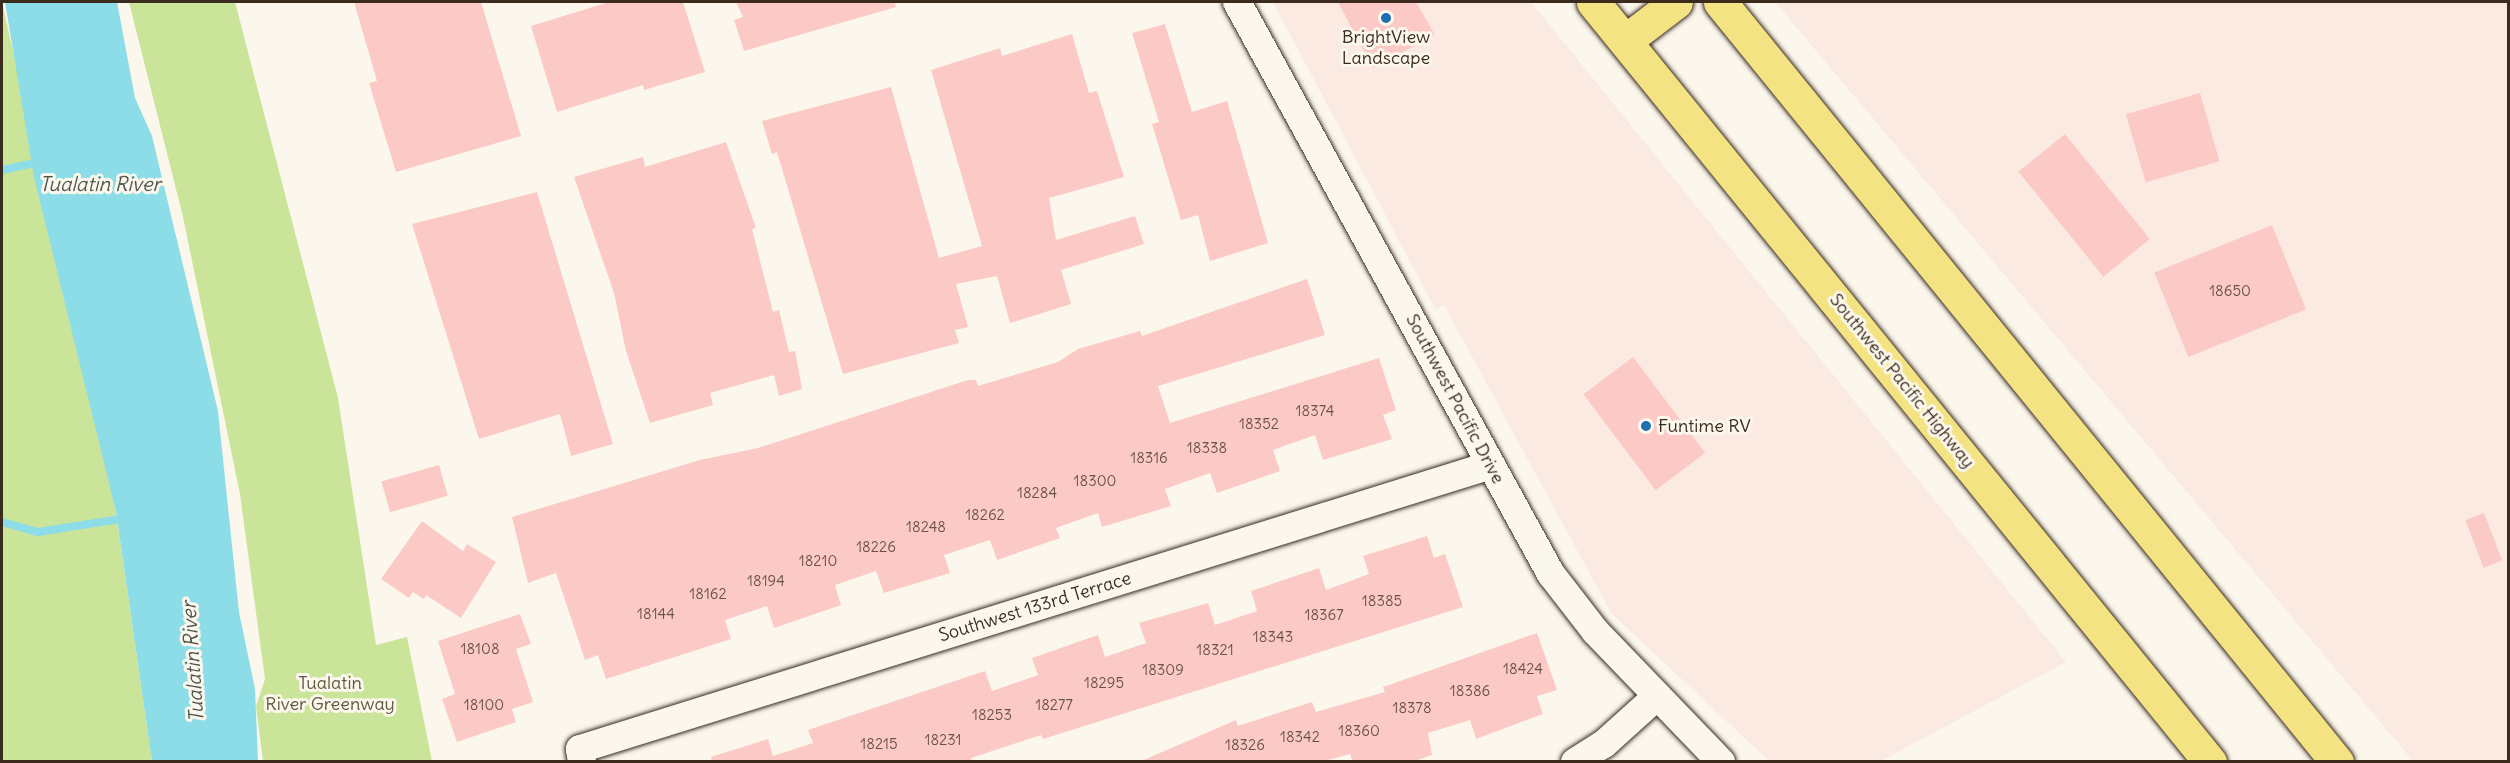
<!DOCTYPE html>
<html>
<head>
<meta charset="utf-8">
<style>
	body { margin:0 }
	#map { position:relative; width:2510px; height:763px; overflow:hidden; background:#fbf7ec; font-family:Delius,sans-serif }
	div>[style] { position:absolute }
	.built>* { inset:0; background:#fbeae1 }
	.green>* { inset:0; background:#cae49a }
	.water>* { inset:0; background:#8ddde8 }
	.stream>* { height:8px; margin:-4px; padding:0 4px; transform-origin:4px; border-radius:4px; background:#8ddde8 }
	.building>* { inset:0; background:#fbcac7; transform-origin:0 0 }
	.roads { filter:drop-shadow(0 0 2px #3b2a1e) drop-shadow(0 0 2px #3b2a1e) }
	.minor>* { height:28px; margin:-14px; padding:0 14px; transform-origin:14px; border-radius:14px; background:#fbf7ec }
	.trunk>* { height:33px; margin:-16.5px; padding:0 16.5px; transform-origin:16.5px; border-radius:16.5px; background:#f4e382 }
	.dots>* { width:16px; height:16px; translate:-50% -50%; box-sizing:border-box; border:3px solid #fbf7ec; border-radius:50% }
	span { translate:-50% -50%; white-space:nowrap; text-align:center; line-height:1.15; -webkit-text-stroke:6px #fbf7ec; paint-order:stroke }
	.number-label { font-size:15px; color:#6b5248 }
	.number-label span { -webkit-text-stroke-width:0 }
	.poi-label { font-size:18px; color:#3b2a1e }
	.left { translate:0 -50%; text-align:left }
	.street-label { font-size:18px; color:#3b2a1e }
	.park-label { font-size:18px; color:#5f583d }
	.water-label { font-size:20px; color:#505750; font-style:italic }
	.frame { position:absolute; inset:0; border:3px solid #3b2a1e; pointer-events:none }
</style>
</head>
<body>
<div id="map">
	<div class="built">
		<div style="clip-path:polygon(1273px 2px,1531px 2px,2066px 662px,1881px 761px,1769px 761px,1611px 613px,1444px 305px,1435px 309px)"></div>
		<div style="clip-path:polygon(1775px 2px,2508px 2px,2508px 761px,2413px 761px)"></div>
	</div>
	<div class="green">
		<div style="clip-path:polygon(2px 2px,116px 512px,152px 761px,2px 761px)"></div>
		<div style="clip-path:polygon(129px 2px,235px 2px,338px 398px,376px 645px,407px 637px,432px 761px,263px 761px,256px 706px,265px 679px,240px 494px,183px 217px)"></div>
	</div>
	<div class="water">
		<div style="clip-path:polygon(5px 2px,117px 2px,135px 98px,152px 136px,218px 411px,239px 612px,255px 689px,258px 761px,152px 761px,116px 512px,34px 177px)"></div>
	</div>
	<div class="stream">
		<div style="left:2px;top:170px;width:40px;rotate:-12deg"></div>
		<div style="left:2px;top:522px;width:37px;rotate:16deg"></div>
		<div style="left:38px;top:532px;width:89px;rotate:-9deg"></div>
	</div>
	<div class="building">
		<div style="clip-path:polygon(354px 2px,481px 2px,521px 136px,396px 172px,369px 83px,377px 81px)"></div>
		<div style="clip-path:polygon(609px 2px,683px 2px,705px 72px,644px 90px,643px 85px,557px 112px,531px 26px)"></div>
		<div style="clip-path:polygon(736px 2px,895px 2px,896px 7px,744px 51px,734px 20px,743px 17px)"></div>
		<div style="clip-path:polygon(1338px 2px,1416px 2px,1435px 35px,1373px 68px)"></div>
		<div style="clip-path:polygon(1165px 24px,1192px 112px,1227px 101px,1268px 243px,1210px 261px,1198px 215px,1181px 220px,1152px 124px,1159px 122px,1132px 33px)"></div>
		<div style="clip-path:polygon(1072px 34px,1089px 93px,1097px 91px,1124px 177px,1049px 198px,1056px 240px,1135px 216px,1144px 244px,1061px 270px,1071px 304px,1010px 323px,997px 276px,956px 284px,968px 327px,955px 330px,959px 343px,843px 374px,777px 152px,772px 154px,762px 121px,891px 87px,939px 258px,982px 246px,931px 70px,1000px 48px,1002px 56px)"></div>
		<div style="left:2200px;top:93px;width:71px;height:77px;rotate:74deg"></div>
		<div style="left:2065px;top:134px;width:135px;height:60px;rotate:51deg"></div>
		<div style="clip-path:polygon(726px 142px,756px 228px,752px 229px,773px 312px,779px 310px,789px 352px,795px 351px,802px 389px,779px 396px,774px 375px,710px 393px,713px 405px,650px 423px,626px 351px,614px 293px,574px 177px,643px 157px,645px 167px)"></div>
		<div style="clip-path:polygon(537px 192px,613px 444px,571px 456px,560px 414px,479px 439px,412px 224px)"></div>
		<div style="left:2272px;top:225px;width:91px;height:127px;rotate:68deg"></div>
		<div style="clip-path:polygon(1307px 279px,1325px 335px,1158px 386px,1170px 423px,1379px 358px,1396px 410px,1383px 415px,1392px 439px,1323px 460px,1315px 435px,1273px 450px,1280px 471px,1246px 483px,1217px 493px,1210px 473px,1165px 489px,1171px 506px,1102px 527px,1098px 513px,1056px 528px,1060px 538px,997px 560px,990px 540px,944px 555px,950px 573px,884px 593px,876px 571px,835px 585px,841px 605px,774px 628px,767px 606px,725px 620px,731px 639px,606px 679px,598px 655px,585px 660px,556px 573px,528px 583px,512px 517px,700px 460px,758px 448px,968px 380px,976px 380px,978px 386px,1058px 362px,1078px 349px,1140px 331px,1142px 336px)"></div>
		<div style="left:1633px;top:357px;width:120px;height:62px;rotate:53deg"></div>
		<div style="left:439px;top:465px;width:32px;height:60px;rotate:74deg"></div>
		<div style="left:2484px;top:513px;width:51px;height:20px;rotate:69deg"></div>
		<div style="clip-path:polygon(422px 521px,463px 551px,467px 544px,496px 562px,461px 618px,426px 595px,424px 599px,413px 592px,409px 598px,381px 579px)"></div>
		<div style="clip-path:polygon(1427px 536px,1434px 558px,1445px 554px,1463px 607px,1043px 739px,1041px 735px,971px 758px,972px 762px,712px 762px,711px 757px,768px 739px,773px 756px,813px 743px,808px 730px,985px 671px,992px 691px,1038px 675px,1032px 658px,1098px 635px,1105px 657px,1146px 643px,1139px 623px,1208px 603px,1215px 625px,1257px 611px,1251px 591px,1319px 568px,1326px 590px,1369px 574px,1363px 556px)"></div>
		<div style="clip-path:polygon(520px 614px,531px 644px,516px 649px,533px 702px,512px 709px,516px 722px,457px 742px,442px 699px,455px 694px,438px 641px)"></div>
		<div style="clip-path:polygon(1537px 633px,1557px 690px,1537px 696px,1543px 714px,1476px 739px,1470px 720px,1428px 733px,1432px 755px,1412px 762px,1353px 762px,1350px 754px,1321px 762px,1139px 762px,1236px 720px,1238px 726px,1312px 702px,1316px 712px,1385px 692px,1383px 687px)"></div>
	</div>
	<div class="roads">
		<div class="minor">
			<div style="left:1237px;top:2px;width:653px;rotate:61.24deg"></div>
			<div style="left:1551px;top:574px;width:72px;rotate:52.3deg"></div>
			<div style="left:1595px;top:631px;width:182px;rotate:46.1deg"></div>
			<div style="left:582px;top:762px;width:13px;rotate:-99deg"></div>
			<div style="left:580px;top:749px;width:954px;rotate:-17.31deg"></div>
			<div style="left:1575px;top:762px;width:34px;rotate:-32deg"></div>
			<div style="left:1604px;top:744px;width:70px;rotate:-42.1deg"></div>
		</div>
		<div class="trunk">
			<div style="left:1593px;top:2px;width:979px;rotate:50.93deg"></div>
			<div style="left:1720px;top:2px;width:979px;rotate:50.93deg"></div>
			<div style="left:1625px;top:41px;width:64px;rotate:-37.4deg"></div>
		</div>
	</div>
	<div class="dots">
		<div style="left:1386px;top:18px;background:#1f6fb2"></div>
		<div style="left:1646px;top:426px;background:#1f6fb2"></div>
	</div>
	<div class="number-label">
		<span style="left:2230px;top:291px">18650</span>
		<span style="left:1315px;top:411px">18374</span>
		<span style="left:1259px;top:424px">18352</span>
		<span style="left:1207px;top:448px">18338</span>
		<span style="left:1149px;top:458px">18316</span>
		<span style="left:1095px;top:481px">18300</span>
		<span style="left:1037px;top:493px">18284</span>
		<span style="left:985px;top:515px">18262</span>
		<span style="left:926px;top:527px">18248</span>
		<span style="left:876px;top:547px">18226</span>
		<span style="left:818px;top:561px">18210</span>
		<span style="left:766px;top:581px">18194</span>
		<span style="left:708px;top:594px">18162</span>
		<span style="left:1382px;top:601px">18385</span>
		<span style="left:656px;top:614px">18144</span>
		<span style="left:1324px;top:615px">18367</span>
		<span style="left:1273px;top:637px">18343</span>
		<span style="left:480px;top:649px">18108</span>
		<span style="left:1215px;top:650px">18321</span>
		<span style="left:1523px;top:669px">18424</span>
		<span style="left:1163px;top:670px">18309</span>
		<span style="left:1104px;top:683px">18295</span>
		<span style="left:1470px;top:691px">18386</span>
		<span style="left:484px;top:705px">18100</span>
		<span style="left:1054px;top:705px">18277</span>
		<span style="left:1412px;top:708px">18378</span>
		<span style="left:992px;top:715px">18253</span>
		<span style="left:1359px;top:731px">18360</span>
		<span style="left:1300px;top:737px">18342</span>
		<span style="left:943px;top:740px">18231</span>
		<span style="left:879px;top:744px">18215</span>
		<span style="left:1245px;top:745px">18326</span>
	</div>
	<div class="poi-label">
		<span style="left:1386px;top:48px">BrightView<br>Landscape</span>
		<span class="left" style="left:1658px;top:426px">Funtime RV</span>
	</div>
	<div class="street-label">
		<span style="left:1902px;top:381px;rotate:51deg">Southwest Pacific Highway</span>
		<span style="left:1455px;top:399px;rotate:62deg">Southwest Pacific Drive</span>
		<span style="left:1035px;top:607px;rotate:-17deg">Southwest 133rd Terrace</span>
	</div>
	<div class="park-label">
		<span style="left:330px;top:694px">Tualatin<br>River Greenway</span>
	</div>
	<div class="water-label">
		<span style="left:100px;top:183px">Tualatin River</span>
		<span style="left:192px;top:662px;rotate:-94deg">Tualatin River</span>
	</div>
	<div class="frame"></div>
</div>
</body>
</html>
